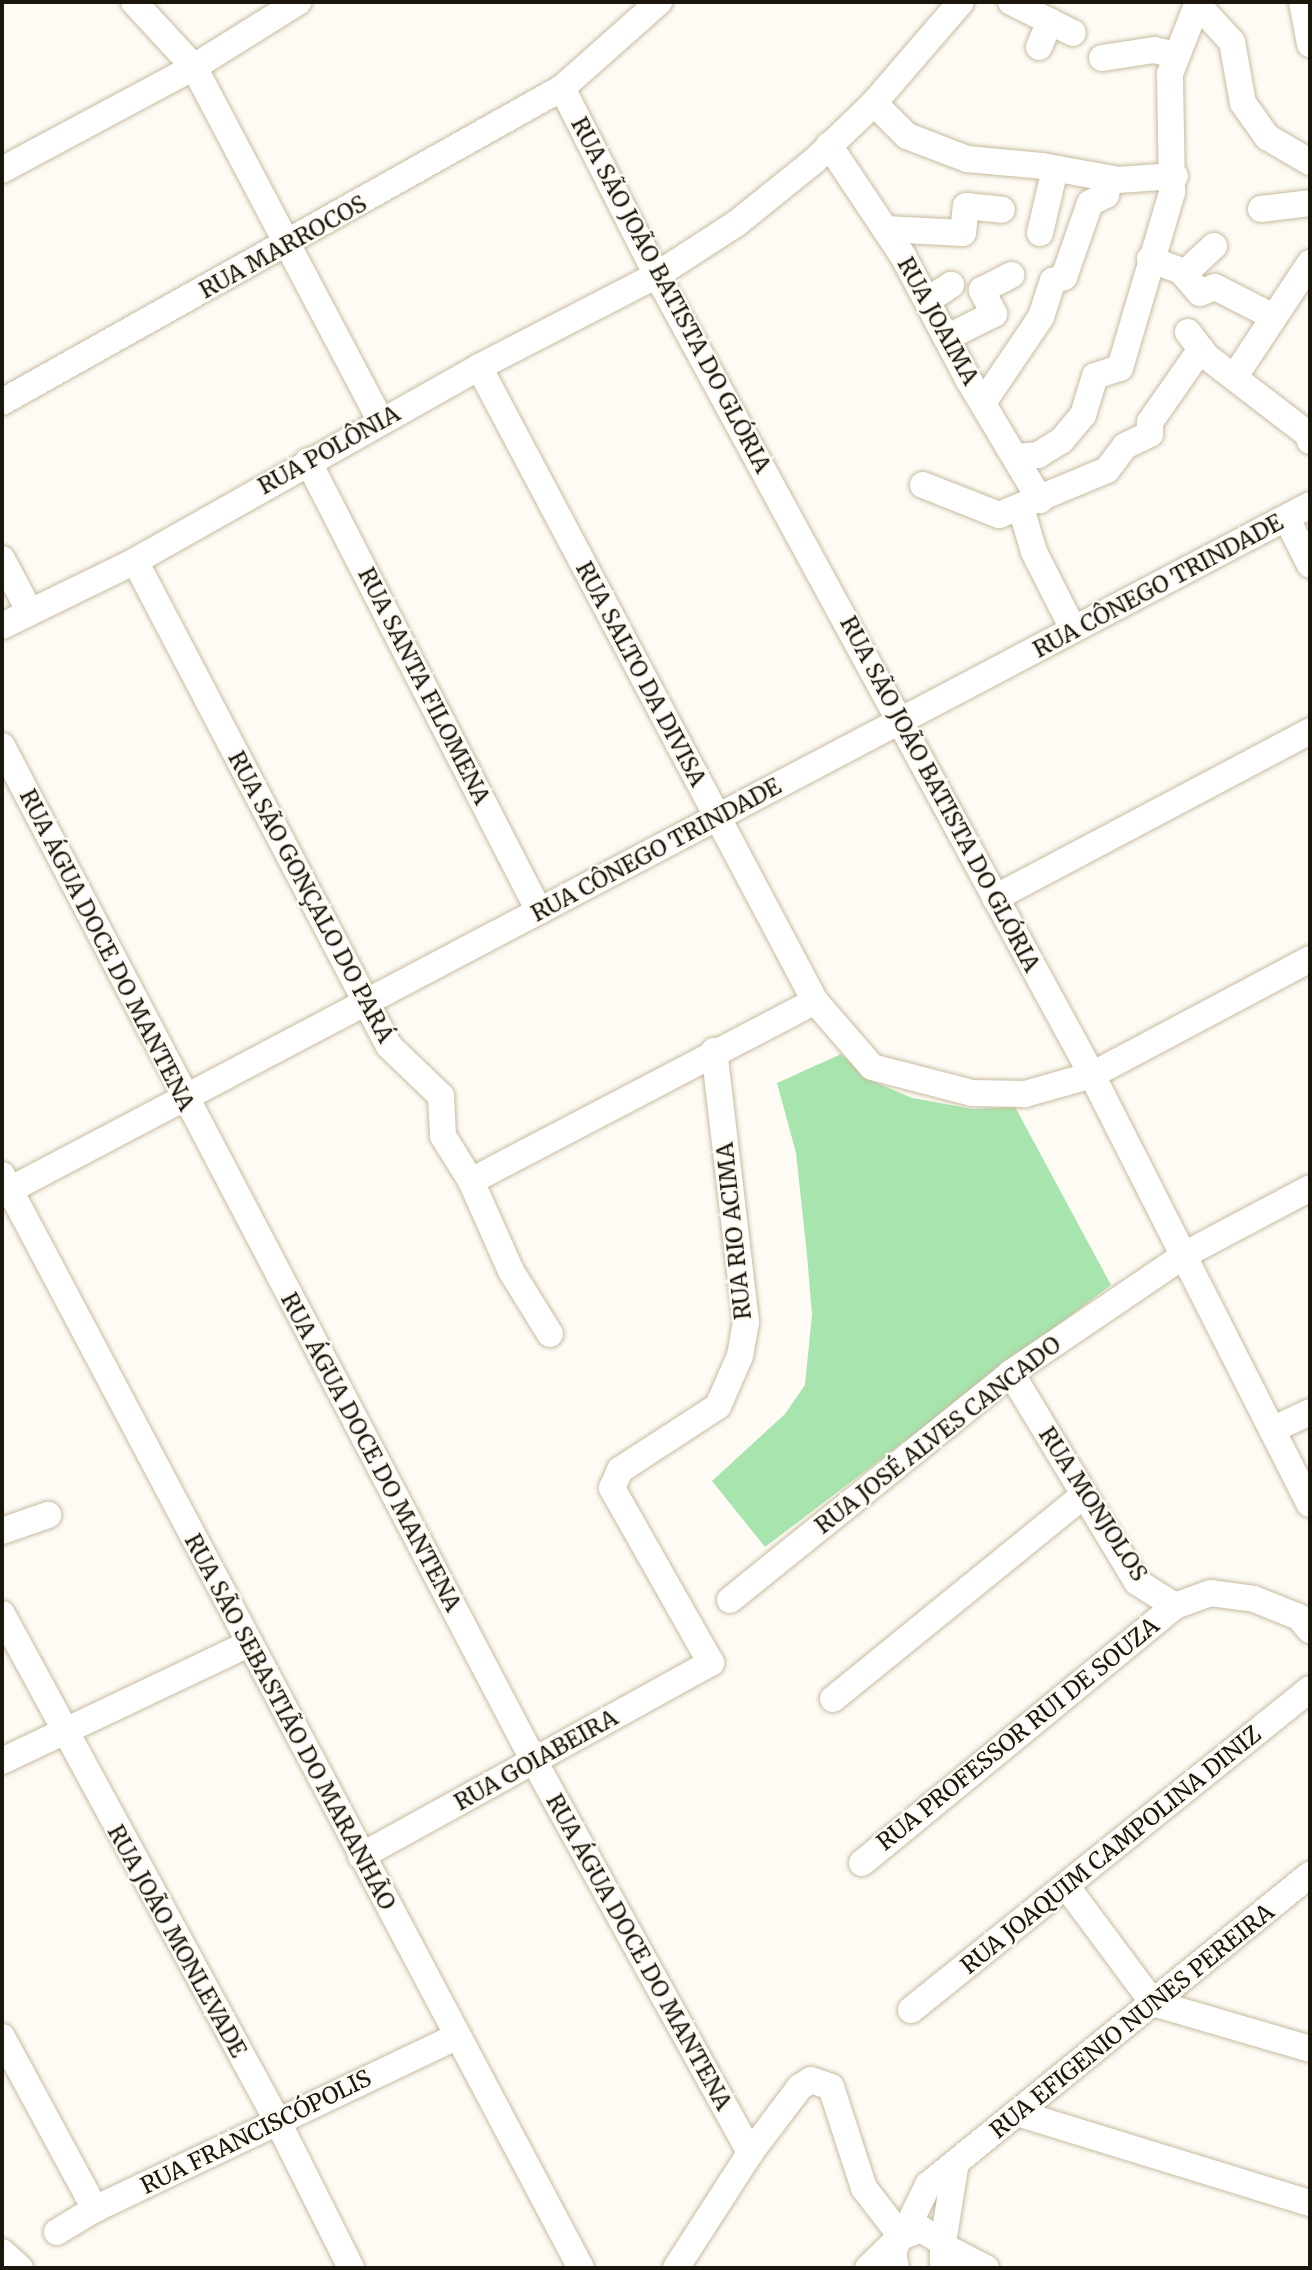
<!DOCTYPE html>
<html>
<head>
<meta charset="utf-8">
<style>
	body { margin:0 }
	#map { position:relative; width:1312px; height:2270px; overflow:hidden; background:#fefbf5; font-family:Merriweather,serif }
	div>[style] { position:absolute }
	.green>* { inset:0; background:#a7e4ae }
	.roads { filter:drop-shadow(0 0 2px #c8bb9f) drop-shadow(0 0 2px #c8bb9f) }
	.minor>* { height:26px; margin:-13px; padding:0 13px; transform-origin:13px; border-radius:13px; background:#fff }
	span { translate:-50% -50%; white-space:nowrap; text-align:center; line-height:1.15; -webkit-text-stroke:5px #fefbf5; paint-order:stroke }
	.street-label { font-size:23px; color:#1b160b }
	.frame { position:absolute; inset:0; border:4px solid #1b160b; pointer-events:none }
</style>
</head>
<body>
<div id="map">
	<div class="green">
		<div style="clip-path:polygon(841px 1054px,868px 1079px,912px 1098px,973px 1109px,1015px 1107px,1111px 1285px,765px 1547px,712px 1481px,785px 1414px,805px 1385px,812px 1314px,807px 1255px,796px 1153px,777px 1083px)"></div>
	</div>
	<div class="roads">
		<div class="minor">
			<div style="left:134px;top:2px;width:88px;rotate:47.3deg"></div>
			<div style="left:194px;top:67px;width:400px;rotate:62.2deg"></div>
			<div style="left:1011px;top:2px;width:69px;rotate:26.6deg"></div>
			<div style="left:1302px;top:2px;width:43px;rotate:79.2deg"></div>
			<div style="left:1198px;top:5px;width:50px;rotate:47.4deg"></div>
			<div style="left:1232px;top:42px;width:62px;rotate:79.8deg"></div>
			<div style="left:1243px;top:103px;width:42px;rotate:54.8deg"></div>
			<div style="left:1267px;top:137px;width:50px;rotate:30.2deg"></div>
			<div style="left:1039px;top:47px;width:28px;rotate:-67deg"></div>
			<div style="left:1102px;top:58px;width:53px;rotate:-8.7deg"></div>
			<div style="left:1154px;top:50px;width:22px;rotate:13deg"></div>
			<div style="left:562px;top:88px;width:210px;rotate:63.1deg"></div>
			<div style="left:657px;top:275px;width:911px;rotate:61.46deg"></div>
			<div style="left:1092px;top:1075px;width:481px;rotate:63.1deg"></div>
			<div style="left:874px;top:103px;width:47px;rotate:45deg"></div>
			<div style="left:907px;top:136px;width:64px;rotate:21deg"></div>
			<div style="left:967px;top:159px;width:75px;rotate:5.3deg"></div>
			<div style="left:1042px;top:166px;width:77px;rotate:10.4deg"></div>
			<div style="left:1118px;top:180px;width:57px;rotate:-4deg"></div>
			<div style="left:829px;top:145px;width:133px;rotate:56.3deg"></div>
			<div style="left:903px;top:256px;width:139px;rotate:62.1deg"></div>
			<div style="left:968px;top:379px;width:141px;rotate:59.2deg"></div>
			<div style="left:2px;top:170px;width:218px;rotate:-28.2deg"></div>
			<div style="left:194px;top:67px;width:123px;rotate:-32deg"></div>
			<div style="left:1261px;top:209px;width:49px;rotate:-7deg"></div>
			<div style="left:885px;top:229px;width:78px;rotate:2.9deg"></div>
			<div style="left:963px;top:233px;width:27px;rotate:-84deg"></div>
			<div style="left:966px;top:206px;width:36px;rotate:6deg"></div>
			<div style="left:1040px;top:233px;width:66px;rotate:-76.8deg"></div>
			<div style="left:1150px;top:259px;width:33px;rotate:21deg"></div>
			<div style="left:1181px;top:271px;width:29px;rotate:49deg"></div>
			<div style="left:1200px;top:293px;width:16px;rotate:-22deg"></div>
			<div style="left:1215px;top:287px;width:66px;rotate:27deg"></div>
			<div style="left:1184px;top:274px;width:41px;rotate:-43deg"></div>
			<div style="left:927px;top:301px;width:29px;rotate:-34deg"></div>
			<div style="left:1188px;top:332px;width:30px;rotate:53deg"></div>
			<div style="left:1206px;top:356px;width:130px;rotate:37.5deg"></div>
			<div style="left:1309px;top:435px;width:6px;rotate:81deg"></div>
			<div style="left:946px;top:338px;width:54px;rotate:-26.6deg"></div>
			<div style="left:994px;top:314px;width:27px;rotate:-117deg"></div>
			<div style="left:982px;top:290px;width:33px;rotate:-27deg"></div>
			<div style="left:479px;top:367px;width:718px;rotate:62.08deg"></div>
			<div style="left:815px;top:1001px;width:87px;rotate:49.2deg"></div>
			<div style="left:872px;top:1067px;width:103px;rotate:14.6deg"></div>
			<div style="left:972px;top:1093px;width:53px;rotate:1.1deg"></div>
			<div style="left:1025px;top:1094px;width:70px;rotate:-15.8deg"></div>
			<div style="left:1092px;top:1075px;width:247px;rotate:-28deg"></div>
			<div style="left:1235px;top:376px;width:136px;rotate:-56.4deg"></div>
			<div style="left:2px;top:402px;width:642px;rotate:-29.28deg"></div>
			<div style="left:562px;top:88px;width:130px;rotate:-41.6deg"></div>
			<div style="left:983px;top:403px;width:104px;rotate:-56deg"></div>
			<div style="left:1041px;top:317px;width:38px;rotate:-72deg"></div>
			<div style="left:1053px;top:281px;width:12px;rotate:-20deg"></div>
			<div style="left:1064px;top:277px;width:78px;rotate:-70.6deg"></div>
			<div style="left:1090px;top:203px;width:18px;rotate:-27deg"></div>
			<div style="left:1106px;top:195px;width:16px;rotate:-79deg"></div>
			<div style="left:1017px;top:457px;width:21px;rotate:-5deg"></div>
			<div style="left:1038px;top:455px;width:28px;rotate:-32deg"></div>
			<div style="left:1062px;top:440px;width:33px;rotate:-50deg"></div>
			<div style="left:1083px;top:415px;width:41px;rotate:-72.9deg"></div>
			<div style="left:1095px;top:376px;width:26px;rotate:-18deg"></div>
			<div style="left:1120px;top:368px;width:184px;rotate:-73.5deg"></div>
			<div style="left:1172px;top:192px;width:118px;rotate:-91deg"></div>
			<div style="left:1170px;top:74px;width:77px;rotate:-68.7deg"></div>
			<div style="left:308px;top:461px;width:506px;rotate:62.83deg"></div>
			<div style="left:923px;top:485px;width:82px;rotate:21.5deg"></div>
			<div style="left:999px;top:515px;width:117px;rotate:-22.6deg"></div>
			<div style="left:1107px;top:470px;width:30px;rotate:-53deg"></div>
			<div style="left:1125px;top:446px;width:28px;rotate:-26deg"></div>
			<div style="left:1150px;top:434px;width:12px;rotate:-90deg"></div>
			<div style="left:1150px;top:422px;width:89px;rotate:-55.1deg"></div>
			<div style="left:1021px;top:508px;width:46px;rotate:73.5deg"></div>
			<div style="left:1034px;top:552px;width:86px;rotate:63.1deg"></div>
			<div style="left:1287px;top:519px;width:51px;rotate:63.4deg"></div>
			<div style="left:2px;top:559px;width:60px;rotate:62.2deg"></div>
			<div style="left:135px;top:561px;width:547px;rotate:62.36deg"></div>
			<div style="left:389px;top:1046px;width:72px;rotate:43.9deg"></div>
			<div style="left:441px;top:1096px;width:40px;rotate:87.1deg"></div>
			<div style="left:443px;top:1136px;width:53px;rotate:58.1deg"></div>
			<div style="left:471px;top:1181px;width:98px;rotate:66deg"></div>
			<div style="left:511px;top:1271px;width:74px;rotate:58.2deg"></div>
			<div style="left:2px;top:626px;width:148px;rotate:-26deg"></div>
			<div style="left:135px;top:561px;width:395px;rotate:-29.4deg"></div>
			<div style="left:479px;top:367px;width:200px;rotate:-27.3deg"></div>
			<div style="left:657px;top:275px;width:95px;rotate:-33deg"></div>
			<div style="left:737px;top:223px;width:99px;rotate:-38.8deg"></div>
			<div style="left:814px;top:161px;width:83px;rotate:-44deg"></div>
			<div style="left:874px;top:103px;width:133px;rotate:-49.3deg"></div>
			<div style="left:2px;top:746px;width:1146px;rotate:62.34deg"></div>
			<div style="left:534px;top:1761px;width:448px;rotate:61.1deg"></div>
			<div style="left:995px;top:898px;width:357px;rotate:-27.9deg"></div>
			<div style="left:2px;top:1175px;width:1237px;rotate:62.09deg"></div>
			<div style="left:471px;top:1181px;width:388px;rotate:-27.6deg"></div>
			<div style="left:2px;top:1194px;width:1478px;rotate:-27.78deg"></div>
			<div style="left:1011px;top:1373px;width:244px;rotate:58.9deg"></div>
			<div style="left:1137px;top:1582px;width:45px;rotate:32.3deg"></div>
			<div style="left:1175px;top:1606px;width:38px;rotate:-20deg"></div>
			<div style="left:1211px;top:1593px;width:43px;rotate:7.9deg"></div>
			<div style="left:1254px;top:1599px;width:48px;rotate:21.8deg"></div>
			<div style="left:1299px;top:1617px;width:17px;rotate:50deg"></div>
			<div style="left:1272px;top:1430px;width:42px;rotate:-25.3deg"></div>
			<div style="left:2px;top:1531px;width:49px;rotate:-19.2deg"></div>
			<div style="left:730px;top:1600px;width:361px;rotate:-38.9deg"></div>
			<div style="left:1011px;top:1373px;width:212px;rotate:-34.2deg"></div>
			<div style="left:1186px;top:1254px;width:140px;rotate:-28deg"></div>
			<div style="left:2px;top:1614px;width:578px;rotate:61.48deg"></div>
			<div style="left:278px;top:2122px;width:163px;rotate:63.4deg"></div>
			<div style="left:833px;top:1699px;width:322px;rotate:-39.1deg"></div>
			<div style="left:2px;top:1761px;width:272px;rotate:-25.4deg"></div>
			<div style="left:361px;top:1856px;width:400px;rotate:-28.9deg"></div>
			<div style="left:711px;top:1663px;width:201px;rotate:-119.5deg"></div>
			<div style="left:612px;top:1488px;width:20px;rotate:-66deg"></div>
			<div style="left:620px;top:1470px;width:117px;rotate:-33.1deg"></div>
			<div style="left:718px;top:1406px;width:55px;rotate:-66.3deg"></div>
			<div style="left:740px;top:1356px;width:35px;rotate:-80deg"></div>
			<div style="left:746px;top:1322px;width:273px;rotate:-96.7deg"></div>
			<div style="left:862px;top:1863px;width:405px;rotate:-39.4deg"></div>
			<div style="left:1067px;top:1887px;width:144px;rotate:53.4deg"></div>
			<div style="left:1153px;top:2003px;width:164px;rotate:16.3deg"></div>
			<div style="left:911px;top:2010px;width:512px;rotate:-38.82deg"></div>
			<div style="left:2px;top:2037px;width:196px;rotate:61.6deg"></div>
			<div style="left:1017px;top:2113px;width:307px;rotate:17.1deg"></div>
			<div style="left:57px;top:2232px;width:44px;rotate:-31.2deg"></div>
			<div style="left:95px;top:2209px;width:402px;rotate:-25.5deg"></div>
			<div style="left:904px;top:2234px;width:55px;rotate:-63.9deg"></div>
			<div style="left:928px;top:2185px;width:492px;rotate:-39.1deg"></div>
			<div style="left:943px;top:2243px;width:76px;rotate:-80.9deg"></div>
			<div style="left:945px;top:2247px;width:46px;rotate:27.1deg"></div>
			<div style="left:2px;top:2252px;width:24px;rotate:42deg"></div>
			<div style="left:676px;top:2268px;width:137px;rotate:-57.2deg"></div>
			<div style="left:750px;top:2153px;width:83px;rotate:-52.9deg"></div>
			<div style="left:800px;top:2087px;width:13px;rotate:-32deg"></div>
			<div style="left:811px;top:2080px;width:21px;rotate:19deg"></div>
			<div style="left:831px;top:2087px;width:106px;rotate:71.9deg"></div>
			<div style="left:864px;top:2188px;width:61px;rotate:52.4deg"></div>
			<div style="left:868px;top:2268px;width:43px;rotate:-44.1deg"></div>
			<div style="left:896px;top:2268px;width:15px;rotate:-101deg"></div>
			<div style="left:893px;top:2253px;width:16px;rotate:-68deg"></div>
			<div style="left:899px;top:2238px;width:24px;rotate:-22deg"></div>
			<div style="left:921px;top:2229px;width:26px;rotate:32deg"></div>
			<div style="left:943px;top:2243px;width:25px;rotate:90deg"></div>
		</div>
	</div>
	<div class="street-label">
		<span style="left:283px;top:247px;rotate:-29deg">RUA MARROCOS</span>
		<span style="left:671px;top:295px;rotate:62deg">RUA SÃO JOÃO BATISTA DO GLÓRIA</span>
		<span style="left:938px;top:321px;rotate:61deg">RUA JOAIMA</span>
		<span style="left:329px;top:450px;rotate:-29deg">RUA POLÔNIA</span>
		<span style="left:1158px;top:586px;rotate:-28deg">RUA CÔNEGO TRINDADE</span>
		<span style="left:641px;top:674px;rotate:62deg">RUA SALTO DA DIVISA</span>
		<span style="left:424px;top:686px;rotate:63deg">RUA SANTA FILOMENA</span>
		<span style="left:940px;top:794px;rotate:62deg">RUA SÃO JOÃO BATISTA DO GLÓRIA</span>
		<span style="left:656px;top:850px;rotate:-28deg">RUA CÔNEGO TRINDADE</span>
		<span style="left:311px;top:897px;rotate:62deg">RUA SÃO GONÇALO DO PARÁ</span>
		<span style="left:107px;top:950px;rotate:63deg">RUA ÁGUA DOCE DO MANTENA</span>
		<span style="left:734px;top:1231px;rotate:-96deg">RUA RIO ACIMA</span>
		<span style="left:938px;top:1435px;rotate:-38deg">RUA JOSÉ ALVES CANCADO</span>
		<span style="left:371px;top:1452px;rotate:62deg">RUA ÁGUA DOCE DO MANTENA</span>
		<span style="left:1093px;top:1504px;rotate:57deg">RUA MONJOLOS</span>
		<span style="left:290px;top:1722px;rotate:62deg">RUA SÃO SEBASTIÃO DO MARANHÃO</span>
		<span style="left:1018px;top:1734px;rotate:-39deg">RUA PROFESSOR RUI DE SOUZA</span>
		<span style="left:536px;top:1760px;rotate:-29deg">RUA GOIABEIRA</span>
		<span style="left:1111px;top:1850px;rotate:-39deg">RUA JOAQUIM CAMPOLINA DINIZ</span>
		<span style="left:177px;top:1941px;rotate:61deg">RUA JOÃO MONLEVADE</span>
		<span style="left:639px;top:1952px;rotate:61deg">RUA ÁGUA DOCE DO MANTENA</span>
		<span style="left:1132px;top:2021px;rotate:-39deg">RUA EFIGENIO NUNES PEREIRA</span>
		<span style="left:256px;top:2132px;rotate:-26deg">RUA FRANCISCÓPOLIS</span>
	</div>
	<div class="frame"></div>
</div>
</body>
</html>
